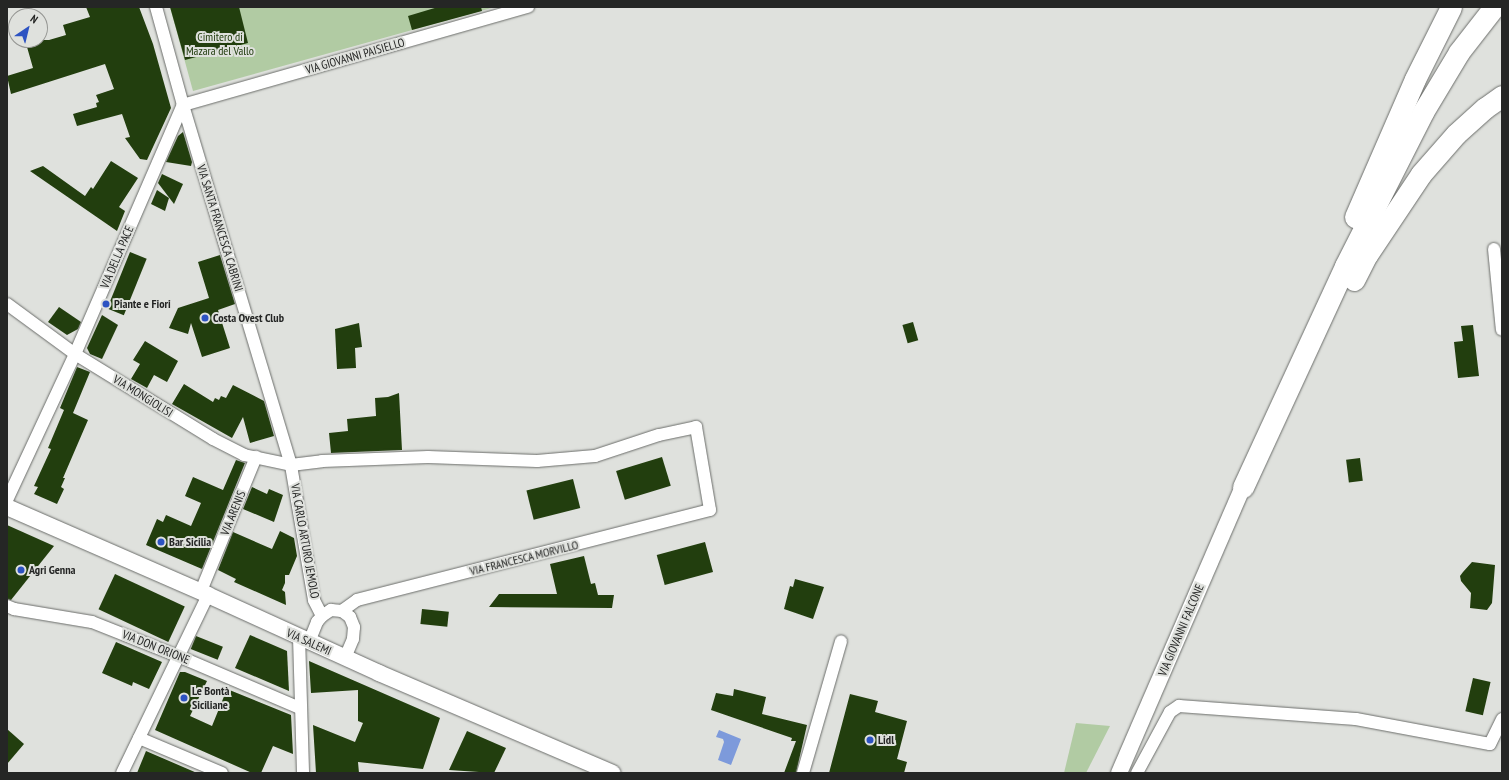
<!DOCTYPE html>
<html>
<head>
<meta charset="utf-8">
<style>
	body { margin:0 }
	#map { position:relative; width:1509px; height:780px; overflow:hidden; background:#dfe1dd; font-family:"PT Sans Narrow",sans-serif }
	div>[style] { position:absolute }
	.green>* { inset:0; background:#b1cba3 }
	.water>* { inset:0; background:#7d9adb }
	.building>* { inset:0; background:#223e0e; transform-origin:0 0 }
	.roads { filter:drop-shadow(0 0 1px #6b6d6a) drop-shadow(0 0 1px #6b6d6a) }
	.minor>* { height:12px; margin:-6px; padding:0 6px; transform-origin:6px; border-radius:6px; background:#fff }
	.secondary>* { height:16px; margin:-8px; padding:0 8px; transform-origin:8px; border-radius:8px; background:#fff }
	.motorway>* { height:21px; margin:-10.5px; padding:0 10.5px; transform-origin:10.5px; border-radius:10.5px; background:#fff }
	.dots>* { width:11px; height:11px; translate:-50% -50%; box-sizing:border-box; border:2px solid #dfe1dd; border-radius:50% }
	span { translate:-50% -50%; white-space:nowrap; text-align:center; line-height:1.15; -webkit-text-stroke:4px #dfe1dd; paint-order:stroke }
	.park-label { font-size:12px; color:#203c0d }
	.street-label { font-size:12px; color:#252625 }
	.poi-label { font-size:12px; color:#252625; font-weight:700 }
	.left { translate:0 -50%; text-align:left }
	.frame { position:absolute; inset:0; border:8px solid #252625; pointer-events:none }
	.north { position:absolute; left:8px; top:8px; width:40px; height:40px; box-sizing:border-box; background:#dfe1dd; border:1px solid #959693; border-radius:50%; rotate:35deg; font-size:11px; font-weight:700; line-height:16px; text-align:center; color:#252625 }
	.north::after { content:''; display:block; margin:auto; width:14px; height:18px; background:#2d53c2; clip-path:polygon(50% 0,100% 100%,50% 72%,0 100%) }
</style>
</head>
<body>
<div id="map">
	<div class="green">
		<div style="clip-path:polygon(170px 7px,495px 7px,193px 91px)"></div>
		<div style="clip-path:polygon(1076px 723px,1110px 726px,1086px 773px,1064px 773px)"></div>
	</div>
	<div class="water">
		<div style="clip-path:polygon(719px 730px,741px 739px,731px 765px,718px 760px,724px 742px,723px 739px,716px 737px)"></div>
	</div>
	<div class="building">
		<div style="clip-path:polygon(86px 7px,139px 7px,153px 44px,171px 108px,147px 160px,140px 159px,125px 138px,130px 137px,122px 114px,77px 126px,73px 114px,97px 107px,96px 103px,99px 102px,96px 95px,114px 89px,105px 64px,11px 94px,7px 76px,33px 68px,25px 40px,49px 40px,66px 35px,63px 25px,90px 17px)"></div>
		<div style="clip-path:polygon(170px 7px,239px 7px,248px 43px,185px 60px)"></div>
		<div style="clip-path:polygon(438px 7px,481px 7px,482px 11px,412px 30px,408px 16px)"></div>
		<div style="clip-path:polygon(183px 132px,192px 162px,191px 166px,166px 162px,178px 136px)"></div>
		<div style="clip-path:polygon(111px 161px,138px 178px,119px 207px,125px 211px,117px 231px,30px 171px,43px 166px,85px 196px,91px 187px,93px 189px)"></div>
		<div style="clip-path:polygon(162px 174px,183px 184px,174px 204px,158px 183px)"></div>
		<div style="clip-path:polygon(157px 190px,169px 198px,165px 211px,151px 204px)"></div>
		<div style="left:130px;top:252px;width:18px;height:61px;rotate:22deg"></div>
		<div style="clip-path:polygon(220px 255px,235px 304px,218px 310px,230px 348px,202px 357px,191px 323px,188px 334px,169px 328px,178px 308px,209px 298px,198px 262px)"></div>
		<div style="clip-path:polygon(59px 307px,81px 322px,78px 329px,67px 335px,48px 322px)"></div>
		<div style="clip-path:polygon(102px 315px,118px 325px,102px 359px,90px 354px,87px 348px)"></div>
		<div style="left:913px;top:322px;width:19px;height:11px;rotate:74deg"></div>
		<div style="clip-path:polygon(359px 323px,362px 347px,355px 348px,356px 368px,337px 369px,335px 329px)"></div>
		<div style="clip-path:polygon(1473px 325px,1479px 376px,1458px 378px,1454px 342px,1463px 341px,1461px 326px)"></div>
		<div style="clip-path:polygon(145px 341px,178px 361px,167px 382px,154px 375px,147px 388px,131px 379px,140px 364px,133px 360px)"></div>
		<div style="clip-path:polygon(77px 367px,90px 372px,73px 413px,88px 420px,63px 478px,65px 478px,61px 487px,64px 489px,57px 504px,34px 494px,38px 487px,34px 486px,51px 449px,48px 448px,64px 410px,60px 408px)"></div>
		<div style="clip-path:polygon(184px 384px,213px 402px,215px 398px,219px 400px,221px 396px,226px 398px,233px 385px,264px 401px,274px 436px,250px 443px,243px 417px,232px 438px,172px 404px)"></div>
		<div style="clip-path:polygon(399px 393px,402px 450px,331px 453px,329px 433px,348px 431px,347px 419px,376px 416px,375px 398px,388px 397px)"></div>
		<div style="left:662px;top:457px;width:30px;height:48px;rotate:73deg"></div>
		<div style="left:1360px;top:458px;width:23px;height:14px;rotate:83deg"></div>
		<div style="clip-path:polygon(236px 460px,245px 463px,202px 569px,146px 545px,157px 519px,163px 522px,166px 515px,191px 526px,201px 503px,185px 496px,193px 477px,223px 490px)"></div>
		<div style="left:573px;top:479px;width:30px;height:48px;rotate:76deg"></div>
		<div style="clip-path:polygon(252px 487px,267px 494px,269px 489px,283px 495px,274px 522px,243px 509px)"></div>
		<div style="clip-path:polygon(7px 525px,54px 546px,11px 600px,7px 599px)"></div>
		<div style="clip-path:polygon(280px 531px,294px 538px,297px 556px,289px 575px,285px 575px,285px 583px,282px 590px,285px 592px,286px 605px,234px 582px,236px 579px,218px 570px,233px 532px,272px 549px)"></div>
		<div style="left:705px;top:542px;width:31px;height:50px;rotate:75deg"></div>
		<div style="clip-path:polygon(584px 556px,591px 584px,595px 583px,598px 595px,614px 595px,612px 608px,489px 607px,499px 594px,557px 594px,550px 564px)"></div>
		<div style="clip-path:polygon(1472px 562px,1495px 565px,1492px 603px,1487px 610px,1470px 608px,1471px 593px,1461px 581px,1460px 576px,1463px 572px)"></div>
		<div style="left:115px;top:574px;width:77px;height:39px;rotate:25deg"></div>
		<div style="clip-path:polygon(795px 579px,824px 587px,813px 619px,784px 609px,790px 586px,793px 587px)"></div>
		<div style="left:422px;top:609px;width:27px;height:15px;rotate:6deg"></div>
		<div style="clip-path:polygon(250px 635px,287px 651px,289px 691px,235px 668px)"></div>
		<div style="left:196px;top:636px;width:29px;height:14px;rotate:22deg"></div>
		<div style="clip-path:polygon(116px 642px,162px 662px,149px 689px,133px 682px,132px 686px,102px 673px)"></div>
		<div style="clip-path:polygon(309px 661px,440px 718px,423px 769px,358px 762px,359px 773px,316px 773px,313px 725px,355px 742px,363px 723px,358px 721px,358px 690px,311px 693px)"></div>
		<div style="clip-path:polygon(180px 672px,185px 672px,207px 681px,190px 716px,212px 726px,227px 689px,291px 715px,293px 754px,273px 746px,261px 773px,252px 773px,155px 730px)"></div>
		<div style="left:1473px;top:678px;width:18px;height:34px;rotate:13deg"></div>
		<div style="clip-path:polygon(734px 689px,766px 697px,762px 714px,807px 725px,796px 773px,784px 773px,796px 741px,791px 741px,792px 738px,711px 710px,716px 693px,733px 696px)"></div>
		<div style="clip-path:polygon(850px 694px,878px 701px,875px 712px,907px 721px,897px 759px,907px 762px,904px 773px,829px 773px)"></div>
		<div style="clip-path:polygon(7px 729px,24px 744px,7px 764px)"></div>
		<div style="clip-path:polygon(467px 731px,506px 748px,494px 773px,449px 770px)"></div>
		<div style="clip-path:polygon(146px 751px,197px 773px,137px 773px)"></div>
	</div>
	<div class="roads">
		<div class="minor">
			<div style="left:1494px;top:249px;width:81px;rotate:84.4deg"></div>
			<div style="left:7px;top:304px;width:84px;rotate:36.3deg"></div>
			<div style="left:75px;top:354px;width:162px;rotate:31.6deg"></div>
			<div style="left:213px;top:439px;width:35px;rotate:27deg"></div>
			<div style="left:244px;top:455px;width:48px;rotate:12deg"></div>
			<div style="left:291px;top:465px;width:31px;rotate:-7deg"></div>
			<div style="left:322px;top:461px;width:106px;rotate:-2.2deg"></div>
			<div style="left:428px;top:457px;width:109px;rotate:2.1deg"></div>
			<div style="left:537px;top:461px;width:58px;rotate:-4.9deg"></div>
			<div style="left:595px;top:456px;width:67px;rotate:-18.2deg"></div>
			<div style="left:659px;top:435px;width:38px;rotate:-12deg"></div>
			<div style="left:696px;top:427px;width:84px;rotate:80.4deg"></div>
			<div style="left:710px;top:510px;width:364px;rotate:165.7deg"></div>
			<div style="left:357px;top:600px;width:19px;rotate:144deg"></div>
			<div style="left:7px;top:500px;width:161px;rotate:-65deg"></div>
			<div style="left:75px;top:354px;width:271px;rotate:-66.6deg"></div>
			<div style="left:183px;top:105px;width:102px;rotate:-105.4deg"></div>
			<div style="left:201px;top:591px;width:145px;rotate:-67.7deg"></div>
			<div style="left:7px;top:606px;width:8px;rotate:23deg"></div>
			<div style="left:14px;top:609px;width:79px;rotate:9.5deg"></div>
			<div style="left:92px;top:622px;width:92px;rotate:21.6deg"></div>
			<div style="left:178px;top:656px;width:133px;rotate:23.1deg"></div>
			<div style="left:322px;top:616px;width:18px;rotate:-117deg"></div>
			<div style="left:314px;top:600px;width:137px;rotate:-99.7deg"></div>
			<div style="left:291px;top:465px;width:376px;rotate:-106.7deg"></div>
			<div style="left:183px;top:105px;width:359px;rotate:-15.9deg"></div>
			<div style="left:299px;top:637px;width:136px;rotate:88.3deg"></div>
			<div style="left:309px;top:642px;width:22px;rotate:-68deg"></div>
			<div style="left:317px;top:622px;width:8px;rotate:-50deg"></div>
			<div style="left:322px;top:616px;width:11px;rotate:-34deg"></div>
			<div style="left:331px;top:610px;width:11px;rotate:5deg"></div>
			<div style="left:342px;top:611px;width:10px;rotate:37deg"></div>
			<div style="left:350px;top:617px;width:11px;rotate:68deg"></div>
			<div style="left:354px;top:627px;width:12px;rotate:95deg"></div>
			<div style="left:353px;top:639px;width:21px;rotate:113deg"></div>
			<div style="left:139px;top:738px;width:90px;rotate:22.9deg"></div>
			<div style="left:122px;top:773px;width:198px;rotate:-64.2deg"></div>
			<div style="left:803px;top:773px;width:137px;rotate:-73.9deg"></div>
			<div style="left:1137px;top:773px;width:69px;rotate:-61.6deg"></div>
			<div style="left:1170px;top:712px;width:11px;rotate:-34deg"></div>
			<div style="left:1179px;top:706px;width:177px;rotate:4.2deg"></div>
			<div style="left:1356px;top:719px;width:136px;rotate:10.6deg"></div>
			<div style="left:1490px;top:744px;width:28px;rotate:-64deg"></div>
		</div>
		<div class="secondary">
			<div style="left:7px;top:507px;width:219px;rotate:23.6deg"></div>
			<div style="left:208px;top:595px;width:188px;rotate:24.5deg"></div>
			<div style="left:379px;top:673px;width:254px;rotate:23.2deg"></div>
			<div style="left:1119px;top:773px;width:312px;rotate:-66.6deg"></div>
		</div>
		<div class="motorway">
			<div style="left:1355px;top:217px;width:150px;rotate:-66.5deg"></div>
			<div style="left:1415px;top:79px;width:80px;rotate:-63.4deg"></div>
			<div style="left:1354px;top:280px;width:28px;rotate:-63deg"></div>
			<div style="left:1367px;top:255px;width:97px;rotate:-56.3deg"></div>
			<div style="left:1421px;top:174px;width:53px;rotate:-48.8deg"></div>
			<div style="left:1456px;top:134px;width:39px;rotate:-42deg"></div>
			<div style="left:1485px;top:108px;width:21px;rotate:-35deg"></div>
			<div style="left:1243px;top:487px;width:243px;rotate:-65.2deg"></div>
			<div style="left:1345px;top:266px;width:173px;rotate:-63.1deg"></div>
			<div style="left:1423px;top:112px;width:70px;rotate:-59deg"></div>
			<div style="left:1459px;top:52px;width:57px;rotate:-52.1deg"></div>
		</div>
	</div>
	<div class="dots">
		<div style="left:106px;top:304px;background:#2d53c2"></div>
		<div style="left:205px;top:318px;background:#2d53c2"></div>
		<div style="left:161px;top:542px;background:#2d53c2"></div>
		<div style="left:21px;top:570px;background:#2d53c2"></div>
		<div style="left:184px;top:698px;background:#2d53c2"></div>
		<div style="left:870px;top:740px;background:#2d53c2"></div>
	</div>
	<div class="park-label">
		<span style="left:220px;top:44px">Cimitero di<br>Mazara del Vallo</span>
	</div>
	<div class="street-label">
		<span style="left:355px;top:56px;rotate:-16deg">VIA GIOVANNI PAISIELLO</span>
		<span style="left:220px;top:228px;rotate:73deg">VIA SANTA FRANCESCA CABRINI</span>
		<span style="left:117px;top:257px;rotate:-67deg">VIA DELLA PACE</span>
		<span style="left:143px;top:396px;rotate:32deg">VIA MONGIOLISI</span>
		<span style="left:233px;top:513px;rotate:-68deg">VIA ARENIS</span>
		<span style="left:305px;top:541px;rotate:80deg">VIA CARLO ARTURO JEMOLO</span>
		<span style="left:524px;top:558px;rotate:-14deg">VIA FRANCESCA MORVILLO</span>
		<span style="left:1181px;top:630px;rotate:-67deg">VIA GIOVANNI FALCONE</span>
		<span style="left:309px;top:642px;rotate:24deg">VIA SALEMI</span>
		<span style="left:156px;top:647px;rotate:22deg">VIA DON ORIONE</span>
	</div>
	<div class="poi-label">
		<span class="left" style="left:114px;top:304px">Piante e Fiori</span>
		<span class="left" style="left:213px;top:318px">Costa Ovest Club</span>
		<span class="left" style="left:169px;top:542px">Bar Sicilia</span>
		<span class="left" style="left:29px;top:570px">Agri Genna</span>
		<span class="left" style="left:192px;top:698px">Le Bontà<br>Siciliane</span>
		<span class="left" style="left:878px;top:740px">Lidl</span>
	</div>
	<div class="frame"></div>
	<div class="north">N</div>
</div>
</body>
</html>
